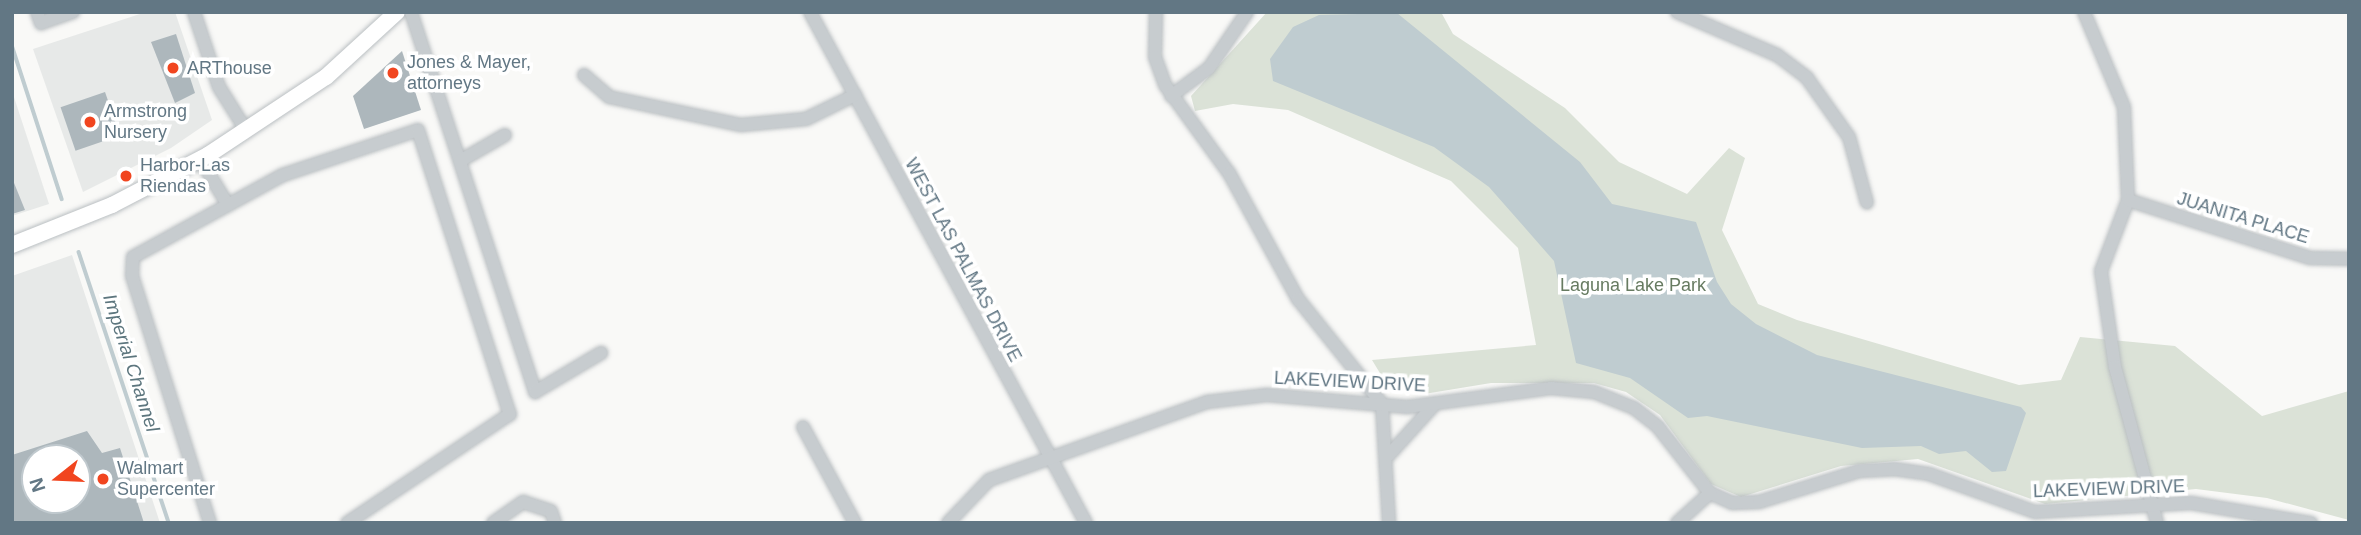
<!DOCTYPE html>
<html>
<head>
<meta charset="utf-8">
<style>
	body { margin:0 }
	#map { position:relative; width:2361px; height:535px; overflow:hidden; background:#f9f9f7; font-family:Helvetica,sans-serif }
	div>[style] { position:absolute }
	.built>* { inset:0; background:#e7e9e8 }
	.green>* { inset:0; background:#dbe2d7 }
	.water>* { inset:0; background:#bfccd0 }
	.stream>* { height:3.5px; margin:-1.75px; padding:0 1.75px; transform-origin:1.75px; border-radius:1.75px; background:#bfccd0 }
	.building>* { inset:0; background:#adb7bc; transform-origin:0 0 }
	.roads { filter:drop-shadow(0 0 2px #babfc2) drop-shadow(0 0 2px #babfc2) }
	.minor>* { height:12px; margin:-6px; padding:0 6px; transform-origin:6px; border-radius:6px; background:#c7cccf }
	.major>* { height:16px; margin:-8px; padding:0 8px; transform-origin:8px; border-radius:8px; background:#fff }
	.dots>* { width:19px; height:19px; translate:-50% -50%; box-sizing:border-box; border:4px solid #fff; border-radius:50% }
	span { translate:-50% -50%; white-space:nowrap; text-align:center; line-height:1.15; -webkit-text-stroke:7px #fff; paint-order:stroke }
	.poi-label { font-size:18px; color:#627784 }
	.left { translate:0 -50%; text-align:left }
	.street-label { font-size:18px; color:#627784 }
	.park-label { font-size:18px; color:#677b61 }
	.water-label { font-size:19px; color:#5d767e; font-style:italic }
	.frame { position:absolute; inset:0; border:14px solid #627784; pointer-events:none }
	.north { position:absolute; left:21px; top:444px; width:70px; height:70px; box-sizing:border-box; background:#fff; border:2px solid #c0c9ce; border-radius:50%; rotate:252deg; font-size:19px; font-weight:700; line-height:28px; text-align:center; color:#627784 }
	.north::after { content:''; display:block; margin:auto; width:24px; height:32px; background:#f1451f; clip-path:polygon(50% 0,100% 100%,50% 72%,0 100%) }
</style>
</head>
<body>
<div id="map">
	<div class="built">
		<div style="clip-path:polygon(146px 12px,175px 12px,212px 120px,171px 148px,83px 192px,33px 49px)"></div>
		<div style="clip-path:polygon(12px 91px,49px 204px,12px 216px)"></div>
		<div style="clip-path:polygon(evenodd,72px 255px,160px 523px,12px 523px,12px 276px,72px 255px,35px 458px,77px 458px,77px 500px,35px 500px,35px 458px)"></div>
	</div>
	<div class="green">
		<div style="clip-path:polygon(1267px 12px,1441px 12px,1453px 34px,1565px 108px,1619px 162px,1687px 194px,1729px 148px,1745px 158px,1722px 230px,1758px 304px,1797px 320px,2019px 385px,2061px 380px,2080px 337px,2175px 346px,2262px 416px,2349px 391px,2349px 520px,2267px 498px,2196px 489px,2045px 504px,1918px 459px,1841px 466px,1741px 497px,1711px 484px,1660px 415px,1626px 392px,1594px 383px,1491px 383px,1424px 394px,1389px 388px,1372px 360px,1536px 345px,1518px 248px,1451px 181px,1288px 110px,1233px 104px,1195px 111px,1191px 96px)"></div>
	</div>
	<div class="water">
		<div style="clip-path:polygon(1397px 13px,1580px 162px,1612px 204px,1696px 222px,1717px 282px,1731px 304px,1756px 324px,1817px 355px,2021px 407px,2026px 413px,2006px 471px,1992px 472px,1966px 451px,1939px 454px,1921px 446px,1862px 448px,1707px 416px,1688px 418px,1630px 378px,1576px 363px,1554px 261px,1489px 187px,1434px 147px,1273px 81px,1270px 59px,1293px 27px,1319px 15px)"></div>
	</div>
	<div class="stream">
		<div style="left:12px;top:45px;width:162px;rotate:72deg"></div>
		<div style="left:79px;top:252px;width:286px;rotate:71.6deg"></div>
	</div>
	<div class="building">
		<div style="clip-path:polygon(176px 34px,195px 93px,175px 103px,151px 42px)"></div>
		<div style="clip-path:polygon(402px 51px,421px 110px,364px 129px,353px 96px)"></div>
		<div style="left:105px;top:92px;width:46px;height:47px;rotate:71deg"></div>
		<div style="clip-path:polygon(12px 178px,25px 210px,12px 214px)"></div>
		<div style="clip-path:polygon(evenodd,87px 431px,102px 453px,120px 448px,144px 523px,12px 523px,12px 455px,87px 431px,35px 458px,77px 458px,77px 500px,35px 500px,35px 458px)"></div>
	</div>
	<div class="roads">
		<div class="minor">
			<div style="left:37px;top:12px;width:12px;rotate:70deg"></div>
			<div style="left:41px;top:23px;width:34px;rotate:-19deg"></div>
			<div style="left:194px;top:12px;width:79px;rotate:71.6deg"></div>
			<div style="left:219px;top:87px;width:51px;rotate:57.9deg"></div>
			<div style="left:411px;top:12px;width:400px;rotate:71.9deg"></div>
			<div style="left:535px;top:392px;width:77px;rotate:-30.6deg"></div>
			<div style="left:810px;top:12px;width:581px;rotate:61.63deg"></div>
			<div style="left:1156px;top:12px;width:45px;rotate:91.3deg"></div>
			<div style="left:1155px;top:57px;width:30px;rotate:70deg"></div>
			<div style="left:1165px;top:85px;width:109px;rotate:54deg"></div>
			<div style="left:1229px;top:173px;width:144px;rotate:61.3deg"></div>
			<div style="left:1298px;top:299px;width:134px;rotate:51.3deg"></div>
			<div style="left:1382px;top:404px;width:119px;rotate:86.6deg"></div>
			<div style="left:1677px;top:12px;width:109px;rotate:23.3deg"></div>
			<div style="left:1777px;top:55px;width:38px;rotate:37deg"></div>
			<div style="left:1807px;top:78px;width:72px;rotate:54.6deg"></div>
			<div style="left:1849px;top:137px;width:68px;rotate:74.7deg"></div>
			<div style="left:2084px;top:12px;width:103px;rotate:67.2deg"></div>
			<div style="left:2124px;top:107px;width:93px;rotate:87.5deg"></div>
			<div style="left:2128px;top:200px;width:76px;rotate:110.8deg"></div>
			<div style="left:2101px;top:271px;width:97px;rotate:81.7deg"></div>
			<div style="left:2115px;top:367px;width:162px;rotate:74.9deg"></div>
			<div style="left:584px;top:75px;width:33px;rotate:41deg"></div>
			<div style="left:609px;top:97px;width:135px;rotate:12deg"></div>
			<div style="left:741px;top:125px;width:65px;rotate:-5.3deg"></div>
			<div style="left:806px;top:119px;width:55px;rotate:-26.1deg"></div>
			<div style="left:1171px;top:96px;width:47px;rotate:-36.4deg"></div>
			<div style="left:1209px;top:68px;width:68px;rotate:-55.8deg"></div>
			<div style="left:200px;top:159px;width:54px;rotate:58.7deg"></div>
			<div style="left:460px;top:161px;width:52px;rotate:-30deg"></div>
			<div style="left:2128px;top:200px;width:191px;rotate:17.7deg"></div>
			<div style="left:2310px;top:258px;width:39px;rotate:1deg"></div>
			<div style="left:803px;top:427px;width:109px;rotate:61.6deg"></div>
			<div style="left:1389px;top:455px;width:67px;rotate:-48deg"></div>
			<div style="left:210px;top:523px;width:259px;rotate:-107.5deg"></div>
			<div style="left:132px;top:276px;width:19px;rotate:-87deg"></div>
			<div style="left:133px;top:257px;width:171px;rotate:-28.7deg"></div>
			<div style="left:283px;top:175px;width:142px;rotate:-18.4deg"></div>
			<div style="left:418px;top:130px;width:299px;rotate:72.1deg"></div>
			<div style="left:510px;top:414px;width:196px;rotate:146.2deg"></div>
			<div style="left:493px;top:523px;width:37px;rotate:-35deg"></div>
			<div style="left:523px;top:502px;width:29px;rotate:18deg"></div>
			<div style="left:551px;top:511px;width:13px;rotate:72deg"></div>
			<div style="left:948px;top:523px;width:59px;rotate:-46.4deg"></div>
			<div style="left:989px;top:480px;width:232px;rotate:-19.7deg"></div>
			<div style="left:1207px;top:402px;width:60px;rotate:-6.7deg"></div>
			<div style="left:1267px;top:395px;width:141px;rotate:4.9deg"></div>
			<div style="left:1407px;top:407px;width:145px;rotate:-7.5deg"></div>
			<div style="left:1551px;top:388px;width:43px;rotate:5.3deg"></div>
			<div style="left:1594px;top:392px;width:43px;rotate:21.8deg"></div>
			<div style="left:1634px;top:408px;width:31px;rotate:38deg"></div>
			<div style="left:1658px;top:427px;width:84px;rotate:51.8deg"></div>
			<div style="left:1710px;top:493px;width:24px;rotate:24deg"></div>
			<div style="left:1732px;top:503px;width:27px;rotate:-2deg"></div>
			<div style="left:1759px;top:502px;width:105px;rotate:-17.2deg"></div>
			<div style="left:1859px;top:471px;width:35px;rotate:-3deg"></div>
			<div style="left:1894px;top:469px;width:35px;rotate:8deg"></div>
			<div style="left:1929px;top:474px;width:113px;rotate:19.7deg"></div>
			<div style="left:2035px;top:512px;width:156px;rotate:-3.3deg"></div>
			<div style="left:2191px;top:503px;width:122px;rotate:9.5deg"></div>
			<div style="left:1677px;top:523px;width:45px;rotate:-42.3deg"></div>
		</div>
		<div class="major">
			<div style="left:12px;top:245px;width:108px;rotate:-21.8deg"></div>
			<div style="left:112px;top:205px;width:108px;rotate:-27.5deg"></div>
			<div style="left:208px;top:155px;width:141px;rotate:-33.5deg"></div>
			<div style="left:326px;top:77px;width:96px;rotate:-42.5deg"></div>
		</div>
	</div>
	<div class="dots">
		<div style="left:173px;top:68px;background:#f1451f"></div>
		<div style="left:393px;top:73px;background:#f1451f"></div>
		<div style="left:90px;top:122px;background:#f1451f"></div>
		<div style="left:126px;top:176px;background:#f1451f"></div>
		<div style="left:103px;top:479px;background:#f1451f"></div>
	</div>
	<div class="poi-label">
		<span class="left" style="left:407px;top:73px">Jones &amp; Mayer,<br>attorneys</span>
		<span class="left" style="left:187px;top:68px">ARThouse</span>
		<span class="left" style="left:104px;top:122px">Armstrong<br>Nursery</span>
		<span class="left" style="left:140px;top:176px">Harbor-Las<br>Riendas</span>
		<span class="left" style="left:117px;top:479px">Walmart<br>Supercenter</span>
	</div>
	<div class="street-label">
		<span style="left:2243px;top:218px;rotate:17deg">JUANITA PLACE</span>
		<span style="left:963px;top:260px;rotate:62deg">WEST LAS PALMAS DRIVE</span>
		<span style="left:1350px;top:382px;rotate:3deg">LAKEVIEW DRIVE</span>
		<span style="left:2109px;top:489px;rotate:-2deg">LAKEVIEW DRIVE</span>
	</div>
	<div class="park-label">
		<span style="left:1633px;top:285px">Laguna Lake Park</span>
	</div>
	<div class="water-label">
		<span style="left:131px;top:363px;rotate:72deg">Imperial Channel</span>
	</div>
	<div class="frame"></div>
	<div class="north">N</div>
</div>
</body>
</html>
